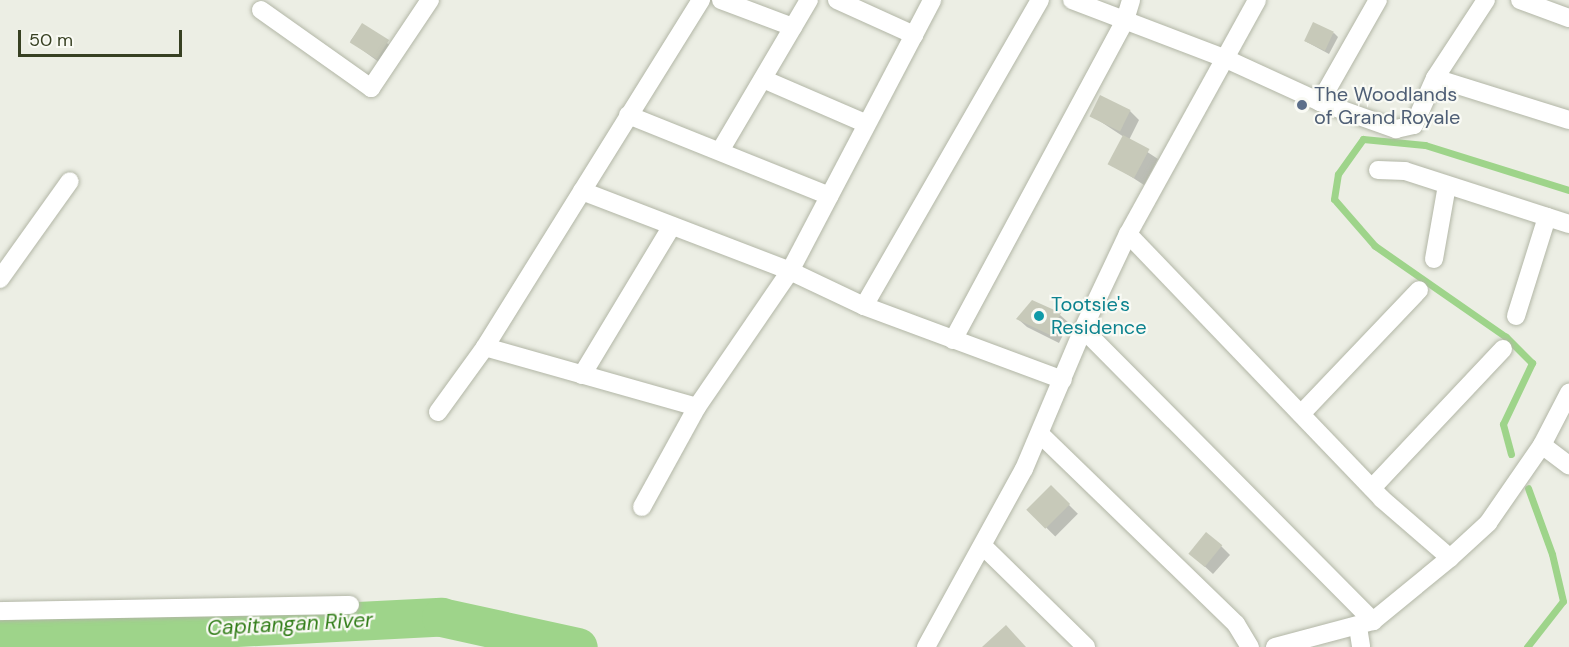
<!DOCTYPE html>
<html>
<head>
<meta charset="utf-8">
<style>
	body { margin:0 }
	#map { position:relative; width:1569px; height:647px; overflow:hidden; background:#eceee4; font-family:"DM Sans",sans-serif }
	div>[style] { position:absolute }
	.shadow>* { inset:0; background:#0003; transform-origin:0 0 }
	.stream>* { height:7px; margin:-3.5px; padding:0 3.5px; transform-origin:3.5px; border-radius:3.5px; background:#9ed48a }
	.river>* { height:39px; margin:-19.5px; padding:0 19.5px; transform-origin:19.5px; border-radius:19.5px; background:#9ed48a }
	.building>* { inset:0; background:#c7c9b9; transform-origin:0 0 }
	.roads { filter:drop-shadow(0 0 2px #b2b6a6) drop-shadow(0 0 2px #b2b6a6) }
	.street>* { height:18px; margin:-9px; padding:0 9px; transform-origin:9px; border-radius:9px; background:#fff }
	.dots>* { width:16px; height:16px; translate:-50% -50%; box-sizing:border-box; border:3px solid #f9faf4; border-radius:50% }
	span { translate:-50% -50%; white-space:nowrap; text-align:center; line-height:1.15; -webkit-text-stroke:4.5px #f9faf4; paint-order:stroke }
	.service-label { font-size:20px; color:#4e5e75 }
	.left { translate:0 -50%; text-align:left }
	.culture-label { font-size:20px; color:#0d838f }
	.water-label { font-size:21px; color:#337e1a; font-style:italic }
	.scale { position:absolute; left:18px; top:30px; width:164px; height:27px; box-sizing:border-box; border:3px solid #374022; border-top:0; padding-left:8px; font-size:18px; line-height:21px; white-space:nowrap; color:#374022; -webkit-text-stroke:4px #f9faf4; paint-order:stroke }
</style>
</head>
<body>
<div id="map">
	<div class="shadow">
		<div style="left:362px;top:25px;width:43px;height:20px;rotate:36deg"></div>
		<div style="clip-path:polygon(1334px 33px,1338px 37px,1329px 54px,1305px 41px)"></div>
		<div style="clip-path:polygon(1130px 111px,1139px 120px,1129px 140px,1158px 159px,1144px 185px,1110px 163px,1124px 137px,1092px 116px)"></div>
		<div style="clip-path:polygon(1060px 315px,1069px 323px,1059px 343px,1027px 327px,1018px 319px)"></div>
		<div style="left:1051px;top:487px;width:38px;height:32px;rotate:45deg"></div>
		<div style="clip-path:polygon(1221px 546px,1230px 555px,1213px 574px,1190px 553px)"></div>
	</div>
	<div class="stream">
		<div style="left:1511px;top:454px;width:31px;rotate:-105deg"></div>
		<div style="left:1503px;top:424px;width:68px;rotate:-64.6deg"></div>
		<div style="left:1532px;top:363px;width:37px;rotate:-135deg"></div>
		<div style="left:1506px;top:337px;width:160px;rotate:-145.2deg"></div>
		<div style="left:1375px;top:246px;width:62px;rotate:-131.1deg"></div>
		<div style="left:1334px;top:199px;width:25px;rotate:-81deg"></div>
		<div style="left:1338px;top:174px;width:43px;rotate:-54.5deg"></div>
		<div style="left:1363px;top:139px;width:62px;rotate:5.5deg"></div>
		<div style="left:1425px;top:145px;width:151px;rotate:17.4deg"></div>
		<div style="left:1527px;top:647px;width:58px;rotate:-52deg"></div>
		<div style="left:1563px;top:601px;width:48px;rotate:-103.2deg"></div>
		<div style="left:1552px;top:554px;width:70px;rotate:-110deg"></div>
	</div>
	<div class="river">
		<div style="left:0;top:639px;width:442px;rotate:-2.9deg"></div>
		<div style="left:441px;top:617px;width:140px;rotate:12.4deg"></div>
	</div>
	<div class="building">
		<div style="left:1313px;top:22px;width:23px;height:21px;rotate:25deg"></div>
		<div style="left:362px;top:23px;width:32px;height:23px;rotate:32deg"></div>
		<div style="left:1100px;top:95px;width:34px;height:24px;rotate:26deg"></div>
		<div style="left:1123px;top:135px;width:30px;height:33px;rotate:28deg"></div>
		<div style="clip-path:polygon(1032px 300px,1061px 313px,1050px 335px,1016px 319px)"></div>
		<div style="left:1051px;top:485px;width:27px;height:35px;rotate:45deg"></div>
		<div style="left:1206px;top:532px;width:21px;height:28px;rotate:39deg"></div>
		<div style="clip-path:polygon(1006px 625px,1026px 647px,982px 647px)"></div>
	</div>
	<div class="roads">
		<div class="street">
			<div style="left:721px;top:0;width:77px;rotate:20.6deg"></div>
			<div style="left:837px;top:0;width:85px;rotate:24.4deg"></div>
			<div style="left:1072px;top:0;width:163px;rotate:20.9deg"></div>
			<div style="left:1224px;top:58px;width:106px;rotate:24.6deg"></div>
			<div style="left:1320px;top:102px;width:117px;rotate:-60.4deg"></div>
			<div style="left:1520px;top:0;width:52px;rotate:20.2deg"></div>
			<div style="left:261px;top:10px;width:135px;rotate:35.3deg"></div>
			<div style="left:371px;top:88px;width:106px;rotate:-56.2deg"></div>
			<div style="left:1435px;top:78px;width:140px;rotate:17.4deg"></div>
			<div style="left:763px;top:79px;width:113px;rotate:23.4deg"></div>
			<div style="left:1320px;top:102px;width:81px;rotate:19.6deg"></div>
			<div style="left:1396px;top:129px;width:18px;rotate:-13deg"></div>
			<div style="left:1414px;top:125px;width:51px;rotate:-65.9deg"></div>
			<div style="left:1435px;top:78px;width:93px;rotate:-56.8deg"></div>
			<div style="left:628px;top:115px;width:217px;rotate:21.9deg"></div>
			<div style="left:720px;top:151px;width:175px;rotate:-59.5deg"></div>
			<div style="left:1378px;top:170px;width:27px;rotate:2deg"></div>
			<div style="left:1405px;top:171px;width:172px;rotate:17.9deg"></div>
			<div style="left:582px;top:191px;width:223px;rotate:21deg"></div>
			<div style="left:790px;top:271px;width:82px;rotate:25.3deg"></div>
			<div style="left:864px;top:306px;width:212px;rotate:20.4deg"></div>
			<div style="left:1128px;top:234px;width:367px;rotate:46.2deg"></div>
			<div style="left:1382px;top:499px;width:90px;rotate:40.9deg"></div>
			<div style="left:1434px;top:259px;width:75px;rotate:-80deg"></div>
			<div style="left:0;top:279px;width:120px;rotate:-54.5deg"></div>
			<div style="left:864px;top:306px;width:353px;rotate:-60.1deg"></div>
			<div style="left:1516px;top:316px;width:104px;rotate:-72.6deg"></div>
			<div style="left:1083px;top:329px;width:412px;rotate:45.2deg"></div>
			<div style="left:953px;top:340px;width:363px;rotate:-61.7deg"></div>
			<div style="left:1125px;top:20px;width:21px;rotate:-73deg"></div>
			<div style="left:485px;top:347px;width:220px;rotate:15.8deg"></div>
			<div style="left:582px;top:375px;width:174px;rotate:-58.9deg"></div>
			<div style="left:438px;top:412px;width:80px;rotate:-54.1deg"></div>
			<div style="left:485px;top:347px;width:409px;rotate:-58.1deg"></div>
			<div style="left:1301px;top:414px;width:171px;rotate:-46.4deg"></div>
			<div style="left:1040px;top:434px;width:273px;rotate:44.1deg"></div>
			<div style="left:1236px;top:624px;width:27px;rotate:59deg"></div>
			<div style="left:1542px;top:445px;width:34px;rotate:37deg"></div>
			<div style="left:1372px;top:488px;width:191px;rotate:-46.7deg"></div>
			<div style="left:642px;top:507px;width:114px;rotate:-61.2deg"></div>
			<div style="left:697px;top:407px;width:165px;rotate:-55.6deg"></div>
			<div style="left:790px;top:271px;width:306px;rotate:-62.3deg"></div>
			<div style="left:984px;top:547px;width:143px;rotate:44.4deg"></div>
			<div style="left:0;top:611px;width:350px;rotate:-1deg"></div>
			<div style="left:1358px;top:627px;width:20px;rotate:81deg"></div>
			<div style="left:926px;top:647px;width:203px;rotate:-61.2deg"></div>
			<div style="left:1024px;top:469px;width:152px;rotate:-67.1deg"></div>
			<div style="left:1083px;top:329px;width:105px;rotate:-64.7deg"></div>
			<div style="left:1128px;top:234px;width:267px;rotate:-61.1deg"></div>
			<div style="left:1275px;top:647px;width:101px;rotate:-14.9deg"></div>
			<div style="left:1373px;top:621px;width:99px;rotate:-39.3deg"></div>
			<div style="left:1450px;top:558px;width:52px;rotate:-42.6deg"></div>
			<div style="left:1488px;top:523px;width:95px;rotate:-55.3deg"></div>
			<div style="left:1542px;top:445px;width:59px;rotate:-62.6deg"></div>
		</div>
	</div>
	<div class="dots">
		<div style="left:1302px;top:105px;background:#5c6f8a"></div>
		<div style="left:1039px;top:316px;background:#0f9aa8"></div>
	</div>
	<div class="service-label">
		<span class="left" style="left:1314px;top:106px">The Woodlands<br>of Grand Royale</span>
	</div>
	<div class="culture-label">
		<span class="left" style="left:1051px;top:316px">Tootsie's<br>Residence</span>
	</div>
	<div class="water-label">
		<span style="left:290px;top:624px;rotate:-3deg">Capitangan River</span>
	</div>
	<div class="scale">50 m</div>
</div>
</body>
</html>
